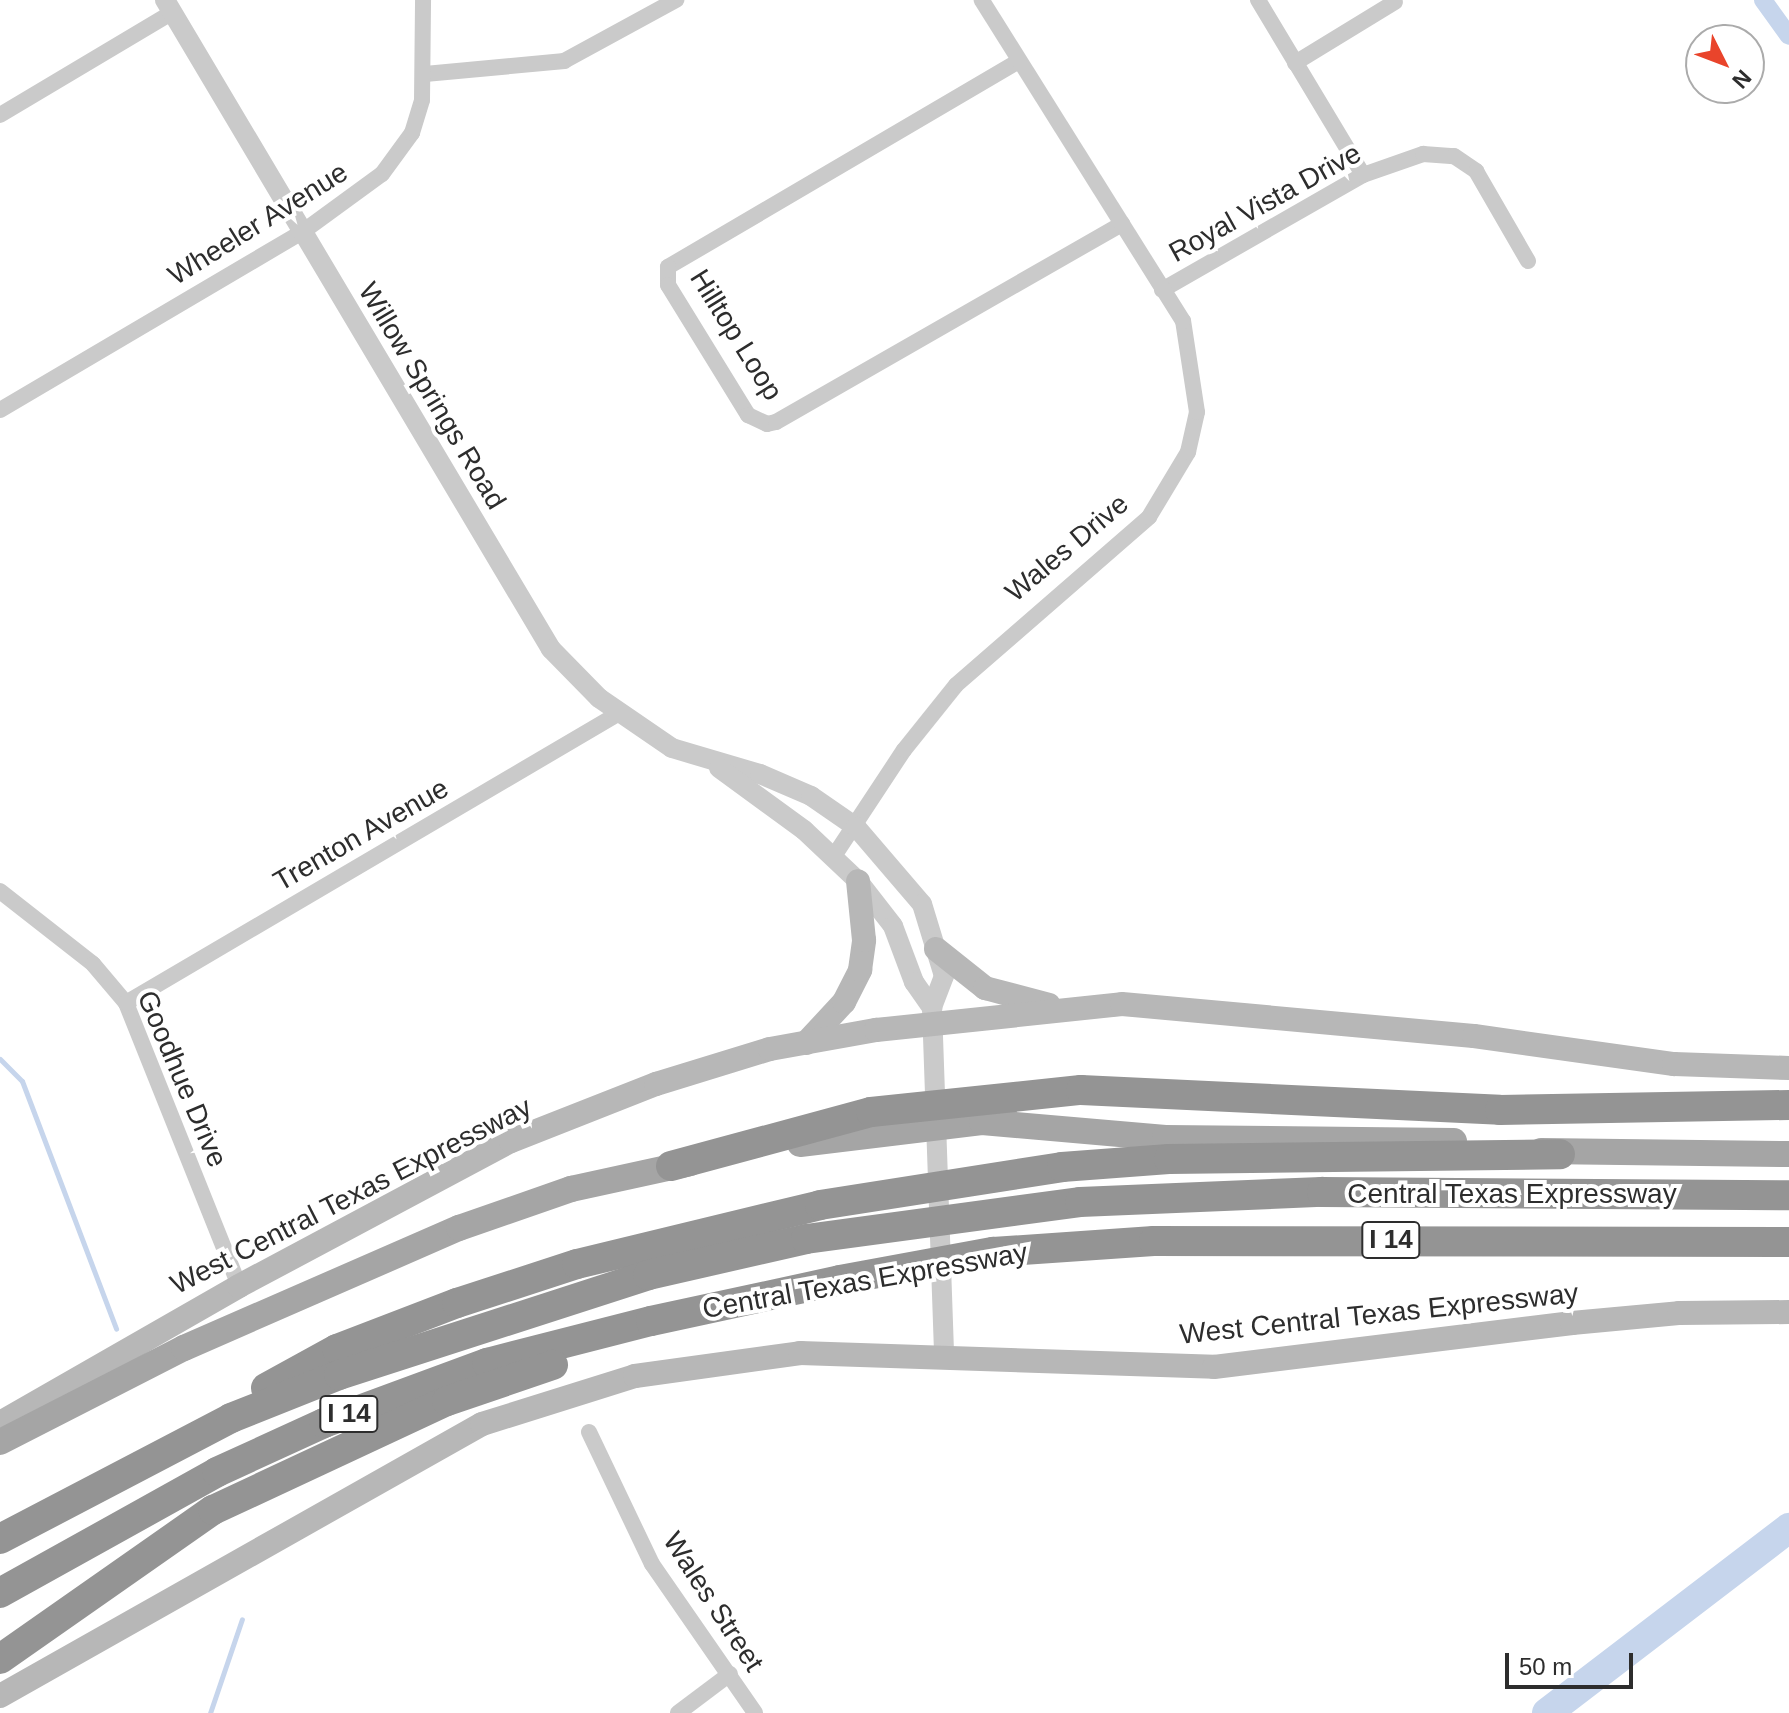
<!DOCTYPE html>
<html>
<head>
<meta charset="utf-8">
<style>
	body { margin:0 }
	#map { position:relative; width:1789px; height:1713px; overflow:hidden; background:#fff; font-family:Helvetica,sans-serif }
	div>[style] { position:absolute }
	.stream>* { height:5px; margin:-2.5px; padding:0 2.5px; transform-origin:2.5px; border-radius:2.5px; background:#c6d5ec }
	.canal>* { height:18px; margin:-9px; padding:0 9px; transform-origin:9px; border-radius:9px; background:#c6d5ec }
	.river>* { height:30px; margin:-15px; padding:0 15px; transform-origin:15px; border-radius:15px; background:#c6d5ec }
	.minor>* { height:16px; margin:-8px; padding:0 8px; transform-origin:8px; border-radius:8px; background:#cacaca }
	.tertiary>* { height:20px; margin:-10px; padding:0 10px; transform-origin:10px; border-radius:10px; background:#cacaca }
	.secondary>* { height:24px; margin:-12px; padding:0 12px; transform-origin:12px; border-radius:12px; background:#b7b7b7 }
	.primary>* { height:26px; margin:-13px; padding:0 13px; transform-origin:13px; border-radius:13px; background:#a5a5a5 }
	.motorway>* { height:30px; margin:-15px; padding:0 15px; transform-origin:15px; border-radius:15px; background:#949494 }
	span { translate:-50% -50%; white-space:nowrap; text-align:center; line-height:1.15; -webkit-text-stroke:8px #fff; paint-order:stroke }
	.shield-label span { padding:2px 6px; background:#fff; border:2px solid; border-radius:6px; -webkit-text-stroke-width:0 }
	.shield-label { font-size:26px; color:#2d2d2d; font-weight:700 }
	.street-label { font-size:28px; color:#2d2d2d }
	.north { position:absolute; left:1685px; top:24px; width:80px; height:80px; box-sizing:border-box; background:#fff; border:2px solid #ababab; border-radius:50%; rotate:132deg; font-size:22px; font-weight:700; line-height:32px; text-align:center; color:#2d2d2d }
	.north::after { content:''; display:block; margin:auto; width:28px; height:36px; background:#e9442b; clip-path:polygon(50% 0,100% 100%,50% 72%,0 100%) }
	.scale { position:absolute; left:1505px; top:1653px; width:128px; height:36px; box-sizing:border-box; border:4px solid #2d2d2d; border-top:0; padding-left:10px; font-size:24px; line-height:28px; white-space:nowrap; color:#2d2d2d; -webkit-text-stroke:6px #fff; paint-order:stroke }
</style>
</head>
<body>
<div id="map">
	<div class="stream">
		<div style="left:0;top:1059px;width:31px;rotate:45deg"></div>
		<div style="left:22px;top:1081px;width:265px;rotate:69.2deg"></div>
		<div style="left:210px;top:1713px;width:99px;rotate:-71.2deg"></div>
	</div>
	<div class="canal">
		<div style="left:1763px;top:0;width:44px;rotate:54.2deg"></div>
	</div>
	<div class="river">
		<div style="left:1547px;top:1713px;width:305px;rotate:-37.4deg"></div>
	</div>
	<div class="minor">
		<div style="left:1258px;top:0;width:204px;rotate:59deg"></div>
		<div style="left:1019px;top:61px;width:407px;rotate:149.6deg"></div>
		<div style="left:668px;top:267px;width:18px;rotate:90deg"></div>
		<div style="left:668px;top:285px;width:153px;rotate:58.4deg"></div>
		<div style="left:748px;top:415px;width:21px;rotate:25deg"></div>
		<div style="left:767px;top:424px;width:9px;rotate:-13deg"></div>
		<div style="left:776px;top:422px;width:399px;rotate:-29.8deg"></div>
		<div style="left:1295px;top:63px;width:117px;rotate:-31.4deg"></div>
		<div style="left:425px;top:74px;width:140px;rotate:-5.3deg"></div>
		<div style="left:564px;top:61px;width:128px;rotate:-28.6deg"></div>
		<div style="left:0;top:115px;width:201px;rotate:-30.8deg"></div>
		<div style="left:1162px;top:290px;width:232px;rotate:-29.8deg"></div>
		<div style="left:1363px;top:175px;width:64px;rotate:-19.3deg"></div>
		<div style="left:1423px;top:154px;width:31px;rotate:4deg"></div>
		<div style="left:1454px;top:156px;width:27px;rotate:34deg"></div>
		<div style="left:1476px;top:171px;width:104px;rotate:60deg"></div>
		<div style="left:0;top:410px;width:349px;rotate:-30.5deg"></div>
		<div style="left:301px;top:233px;width:100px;rotate:-36.1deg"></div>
		<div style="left:382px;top:174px;width:51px;rotate:-53.8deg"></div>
		<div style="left:412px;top:133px;width:34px;rotate:-73deg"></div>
		<div style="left:422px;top:100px;width:100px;rotate:-89.4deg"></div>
		<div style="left:834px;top:856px;width:127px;rotate:-56.6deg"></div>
		<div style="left:904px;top:750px;width:83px;rotate:-51.3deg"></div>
		<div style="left:956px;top:685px;width:256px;rotate:-41deg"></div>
		<div style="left:1149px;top:517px;width:76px;rotate:-59deg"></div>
		<div style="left:1188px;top:452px;width:41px;rotate:-77.3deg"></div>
		<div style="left:1197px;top:412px;width:92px;rotate:-98.7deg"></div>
		<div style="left:1183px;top:321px;width:379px;rotate:-122.1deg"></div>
		<div style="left:0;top:891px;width:118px;rotate:38.1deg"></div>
		<div style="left:93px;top:964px;width:51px;rotate:49.8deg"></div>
		<div style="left:126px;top:1003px;width:305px;rotate:68.2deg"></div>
		<div style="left:126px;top:1003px;width:574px;rotate:-30.45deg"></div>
		<div style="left:589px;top:1432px;width:146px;rotate:64.5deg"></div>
		<div style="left:652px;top:1564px;width:181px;rotate:55.3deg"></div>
		<div style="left:678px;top:1713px;width:65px;rotate:-36.9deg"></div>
	</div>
	<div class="tertiary">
		<div style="left:165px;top:0;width:755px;rotate:59.26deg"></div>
		<div style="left:551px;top:649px;width:69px;rotate:45.6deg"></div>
		<div style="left:599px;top:698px;width:88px;rotate:34.4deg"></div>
		<div style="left:672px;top:748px;width:92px;rotate:16.5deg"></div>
		<div style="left:760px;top:774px;width:56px;rotate:23.3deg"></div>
		<div style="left:811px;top:796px;width:55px;rotate:34.6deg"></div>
		<div style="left:856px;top:827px;width:101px;rotate:49.4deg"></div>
		<div style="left:922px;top:904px;width:75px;rotate:73deg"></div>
		<div style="left:944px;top:976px;width:34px;rotate:111deg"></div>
		<div style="left:932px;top:1008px;width:349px;rotate:88deg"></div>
		<div style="left:719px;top:768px;width:105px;rotate:36.1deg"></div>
		<div style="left:804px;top:830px;width:74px;rotate:43.4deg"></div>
		<div style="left:858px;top:881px;width:57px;rotate:52.1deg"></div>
		<div style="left:893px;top:926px;width:60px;rotate:69.4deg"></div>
		<div style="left:914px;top:982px;width:32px;rotate:55deg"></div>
	</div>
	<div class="secondary">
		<div style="left:936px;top:949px;width:63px;rotate:38.5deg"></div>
		<div style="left:985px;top:988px;width:66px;rotate:14.9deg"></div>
		<div style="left:806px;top:1043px;width:56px;rotate:-47.2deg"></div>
		<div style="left:844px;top:1002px;width:36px;rotate:-63deg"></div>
		<div style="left:860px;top:970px;width:30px;rotate:-82deg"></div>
		<div style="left:864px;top:940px;width:59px;rotate:-95.8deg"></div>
		<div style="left:0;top:1423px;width:275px;rotate:-29.8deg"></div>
		<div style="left:239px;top:1286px;width:308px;rotate:-28.1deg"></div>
		<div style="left:511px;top:1141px;width:156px;rotate:-21.5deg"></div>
		<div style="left:656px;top:1084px;width:119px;rotate:-17.1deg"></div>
		<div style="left:770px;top:1049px;width:108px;rotate:-10.2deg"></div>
		<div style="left:876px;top:1030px;width:247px;rotate:-6deg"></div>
		<div style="left:1122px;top:1004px;width:353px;rotate:5.2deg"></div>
		<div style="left:1474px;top:1036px;width:202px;rotate:8deg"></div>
		<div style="left:1674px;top:1064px;width:115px;rotate:2deg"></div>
		<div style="left:0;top:1696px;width:553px;rotate:-29.44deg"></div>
		<div style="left:482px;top:1424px;width:160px;rotate:-17.4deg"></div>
		<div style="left:635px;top:1376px;width:167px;rotate:-7.9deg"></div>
		<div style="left:800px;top:1353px;width:414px;rotate:1.9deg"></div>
		<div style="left:1214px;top:1367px;width:361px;rotate:-7deg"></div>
		<div style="left:1572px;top:1323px;width:107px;rotate:-5.3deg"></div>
		<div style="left:1679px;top:1313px;width:110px;rotate:-0.5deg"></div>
	</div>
	<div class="primary">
		<div style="left:800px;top:1144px;width:183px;rotate:-6.9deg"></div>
		<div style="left:982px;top:1122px;width:184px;rotate:5deg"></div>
		<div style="left:1165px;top:1138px;width:289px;rotate:0.6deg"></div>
		<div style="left:1541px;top:1151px;width:248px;rotate:0.7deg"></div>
		<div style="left:0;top:1442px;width:207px;rotate:-27.1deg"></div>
		<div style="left:184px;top:1348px;width:300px;rotate:-23.6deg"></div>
		<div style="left:459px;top:1228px;width:119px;rotate:-19.2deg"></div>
		<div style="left:571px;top:1189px;width:122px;rotate:-12.3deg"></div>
	</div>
	<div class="motorway">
		<div style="left:671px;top:1166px;width:207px;rotate:-15.1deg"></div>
		<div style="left:871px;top:1112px;width:211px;rotate:-6deg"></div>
		<div style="left:1081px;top:1090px;width:419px;rotate:2.7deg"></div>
		<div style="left:1500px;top:1110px;width:289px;rotate:-1deg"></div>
		<div style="left:266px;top:1388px;width:81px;rotate:-28.8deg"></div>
		<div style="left:337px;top:1349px;width:129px;rotate:-21deg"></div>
		<div style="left:457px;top:1303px;width:126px;rotate:-18deg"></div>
		<div style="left:577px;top:1264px;width:250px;rotate:-13.6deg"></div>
		<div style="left:820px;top:1205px;width:245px;rotate:-8.9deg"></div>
		<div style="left:1062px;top:1167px;width:107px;rotate:-4.3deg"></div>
		<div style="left:1169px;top:1159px;width:391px;rotate:-0.7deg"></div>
		<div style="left:0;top:1539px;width:261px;rotate:-27.6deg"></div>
		<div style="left:231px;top:1418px;width:116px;rotate:-21.7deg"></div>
		<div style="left:339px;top:1375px;width:325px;rotate:-17.9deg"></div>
		<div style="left:648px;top:1275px;width:162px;rotate:-12.8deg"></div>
		<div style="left:806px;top:1239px;width:276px;rotate:-7.7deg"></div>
		<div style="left:1080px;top:1202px;width:242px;rotate:-2.4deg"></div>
		<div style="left:1322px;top:1192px;width:467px;rotate:0.4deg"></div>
		<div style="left:0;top:1593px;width:248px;rotate:-29.1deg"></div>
		<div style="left:217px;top:1472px;width:118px;rotate:-24.6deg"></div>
		<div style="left:324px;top:1423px;width:174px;rotate:-20.2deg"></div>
		<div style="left:487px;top:1363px;width:169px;rotate:-14.4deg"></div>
		<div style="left:651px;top:1321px;width:193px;rotate:-12.2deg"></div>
		<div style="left:840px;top:1280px;width:156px;rotate:-10.4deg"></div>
		<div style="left:993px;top:1252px;width:161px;rotate:-3.9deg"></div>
		<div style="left:1154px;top:1241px;width:635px;rotate:0.09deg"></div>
		<div style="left:0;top:1659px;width:260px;rotate:-35deg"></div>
		<div style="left:213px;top:1510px;width:258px;rotate:-25deg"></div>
		<div style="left:447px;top:1401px;width:112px;rotate:-18.8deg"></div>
	</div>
	<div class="shield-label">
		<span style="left:1391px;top:1240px">I 14</span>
		<span style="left:349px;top:1414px">I 14</span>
	</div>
	<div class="street-label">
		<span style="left:1265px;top:203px;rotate:-29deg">Royal Vista Drive</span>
		<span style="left:258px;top:224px;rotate:-32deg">Wheeler Avenue</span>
		<span style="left:736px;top:335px;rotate:58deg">Hilltop Loop</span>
		<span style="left:432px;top:396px;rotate:59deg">Willow Springs Road</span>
		<span style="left:1067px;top:548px;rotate:-40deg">Wales Drive</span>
		<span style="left:361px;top:835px;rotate:-30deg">Trenton Avenue</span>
		<span style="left:182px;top:1079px;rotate:67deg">Goodhue Drive</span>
		<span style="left:1512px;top:1194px">Central Texas Expressway</span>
		<span style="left:351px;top:1196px;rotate:-27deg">West Central Texas Expressway</span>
		<span style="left:865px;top:1281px;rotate:-10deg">Central Texas Expressway</span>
		<span style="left:1379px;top:1314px;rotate:-6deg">West Central Texas Expressway</span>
		<span style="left:713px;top:1602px;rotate:57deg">Wales Street</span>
	</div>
	<div class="north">N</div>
	<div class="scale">50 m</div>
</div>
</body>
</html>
